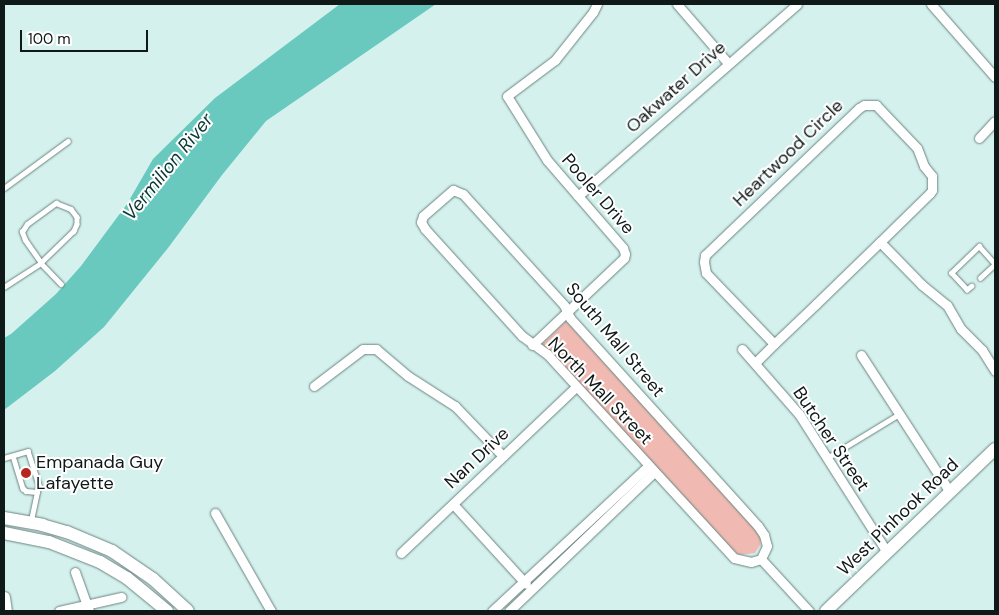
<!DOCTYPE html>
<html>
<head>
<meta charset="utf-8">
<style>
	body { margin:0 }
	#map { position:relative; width:999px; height:615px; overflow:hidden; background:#d5f1ed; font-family:"DM Sans",sans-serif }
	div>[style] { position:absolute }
	.green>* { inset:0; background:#f0bab2 }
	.water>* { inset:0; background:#69c9be }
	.roads { filter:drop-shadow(0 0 1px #6b8480) drop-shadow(0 0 1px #6b8480) }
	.service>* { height:4.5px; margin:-2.25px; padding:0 2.25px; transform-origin:2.25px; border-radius:2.25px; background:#fff }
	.minor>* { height:9px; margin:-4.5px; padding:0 4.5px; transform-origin:4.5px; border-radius:4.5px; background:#fff }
	.tertiary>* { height:11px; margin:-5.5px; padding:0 5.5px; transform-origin:5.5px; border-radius:5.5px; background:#fff }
	.secondary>* { height:12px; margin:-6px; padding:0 6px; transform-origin:6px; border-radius:6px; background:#fff }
	.dots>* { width:14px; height:14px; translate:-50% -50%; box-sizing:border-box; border:2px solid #fff; border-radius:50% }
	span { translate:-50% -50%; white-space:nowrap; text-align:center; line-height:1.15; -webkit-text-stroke:4px #fff; paint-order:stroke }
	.street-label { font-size:18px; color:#0f1918 }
	.poi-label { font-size:18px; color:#0f1918 }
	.left { translate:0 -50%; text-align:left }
	.water-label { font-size:19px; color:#093834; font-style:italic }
	.frame { position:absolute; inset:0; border:5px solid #0f1918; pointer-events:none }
	.scale { position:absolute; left:20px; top:30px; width:128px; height:22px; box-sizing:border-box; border:2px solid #0f1918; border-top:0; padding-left:6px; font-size:15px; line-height:18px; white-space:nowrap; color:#0f1918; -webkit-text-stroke:4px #fff; paint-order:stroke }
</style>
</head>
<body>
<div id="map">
	<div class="green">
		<div style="clip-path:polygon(566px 321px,756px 528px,761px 538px,760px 545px,755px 553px,740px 555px,729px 549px,542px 344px)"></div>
	</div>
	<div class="water">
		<div style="clip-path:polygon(340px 4px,436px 4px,266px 121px,222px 175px,168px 248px,104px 327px,55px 371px,4px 410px,4px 338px,11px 334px,56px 294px,81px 266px,127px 204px,153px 159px,215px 98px)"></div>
	</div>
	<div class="roads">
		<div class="service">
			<div style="left:4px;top:188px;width:79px;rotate:-36.3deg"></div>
			<div style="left:56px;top:203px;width:16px;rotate:22deg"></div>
			<div style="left:71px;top:209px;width:10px;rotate:53deg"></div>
			<div style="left:77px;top:217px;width:7px;rotate:90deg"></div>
			<div style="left:77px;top:224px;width:8px;rotate:113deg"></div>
			<div style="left:74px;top:231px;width:46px;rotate:135.9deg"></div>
			<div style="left:41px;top:263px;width:28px;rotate:-125deg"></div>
			<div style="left:25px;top:240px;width:9px;rotate:-111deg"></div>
			<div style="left:22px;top:232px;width:9px;rotate:-58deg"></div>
			<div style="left:27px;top:224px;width:36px;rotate:-36deg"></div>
			<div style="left:980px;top:278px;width:21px;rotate:-43deg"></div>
			<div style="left:972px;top:286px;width:6px;rotate:141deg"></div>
			<div style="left:967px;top:290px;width:23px;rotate:-133deg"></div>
			<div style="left:951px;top:273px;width:39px;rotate:-44deg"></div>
			<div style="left:979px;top:246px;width:24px;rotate:48deg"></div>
			<div style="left:4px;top:287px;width:44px;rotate:-33deg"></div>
			<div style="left:41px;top:263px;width:29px;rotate:46deg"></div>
			<div style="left:13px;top:456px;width:34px;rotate:73deg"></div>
			<div style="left:23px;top:488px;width:4px;rotate:45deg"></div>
			<div style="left:26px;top:491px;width:11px;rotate:5deg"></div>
			<div style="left:4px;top:458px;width:25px;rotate:-16deg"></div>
			<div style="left:28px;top:451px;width:36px;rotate:72deg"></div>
			<div style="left:39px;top:485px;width:38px;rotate:102deg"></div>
			<div style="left:827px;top:458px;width:84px;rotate:-31.4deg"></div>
		</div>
		<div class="minor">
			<div style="left:677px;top:4px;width:77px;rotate:49.2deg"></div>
			<div style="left:931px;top:4px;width:97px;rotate:48.8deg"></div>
			<div style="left:979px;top:138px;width:23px;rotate:-47deg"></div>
			<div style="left:453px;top:190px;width:11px;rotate:22deg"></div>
			<div style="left:463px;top:194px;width:150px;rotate:47.7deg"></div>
			<div style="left:564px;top:305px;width:14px;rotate:65deg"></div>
			<div style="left:570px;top:318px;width:280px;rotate:47.9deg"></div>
			<div style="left:758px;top:526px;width:11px;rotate:56deg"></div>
			<div style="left:764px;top:535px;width:11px;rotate:75deg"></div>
			<div style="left:767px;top:546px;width:14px;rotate:115deg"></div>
			<div style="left:761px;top:559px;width:10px;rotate:163deg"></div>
			<div style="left:751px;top:562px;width:17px;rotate:-167deg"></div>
			<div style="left:734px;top:558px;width:277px;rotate:-132.5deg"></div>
			<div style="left:547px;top:354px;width:31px;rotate:-144deg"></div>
			<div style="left:522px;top:336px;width:144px;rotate:-132.2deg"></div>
			<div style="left:425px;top:229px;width:8px;rotate:-120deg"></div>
			<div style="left:421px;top:222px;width:6px;rotate:-72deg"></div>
			<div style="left:423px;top:216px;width:40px;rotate:-41deg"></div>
			<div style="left:578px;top:196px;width:291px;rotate:-41.2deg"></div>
			<div style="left:880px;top:242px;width:60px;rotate:45.7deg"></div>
			<div style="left:922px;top:285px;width:32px;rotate:39deg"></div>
			<div style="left:947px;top:305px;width:28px;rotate:60deg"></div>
			<div style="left:961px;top:329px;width:30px;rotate:45deg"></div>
			<div style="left:982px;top:350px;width:25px;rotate:58deg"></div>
			<div style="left:532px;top:345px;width:127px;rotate:-43.4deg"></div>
			<div style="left:624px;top:258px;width:4px;rotate:-76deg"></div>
			<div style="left:625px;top:254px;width:6px;rotate:-108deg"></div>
			<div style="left:623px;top:248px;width:116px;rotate:-130.8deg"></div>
			<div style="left:547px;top:160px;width:75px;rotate:-122deg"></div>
			<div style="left:507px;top:96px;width:60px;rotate:-36.9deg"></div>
			<div style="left:555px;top:60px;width:61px;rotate:-51.6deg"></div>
			<div style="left:593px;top:12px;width:9px;rotate:-63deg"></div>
			<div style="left:742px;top:349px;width:86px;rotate:48.8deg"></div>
			<div style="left:799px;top:414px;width:164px;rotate:57.5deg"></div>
			<div style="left:861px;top:355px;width:163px;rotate:57deg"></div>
			<div style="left:755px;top:363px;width:27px;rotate:-45deg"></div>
			<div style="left:774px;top:344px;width:58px;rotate:-43.6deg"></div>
			<div style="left:816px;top:304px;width:89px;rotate:-44.1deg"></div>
			<div style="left:880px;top:242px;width:70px;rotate:-44.4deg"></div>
			<div style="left:930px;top:193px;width:4px;rotate:-56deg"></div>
			<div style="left:932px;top:190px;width:14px;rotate:-90deg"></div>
			<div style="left:932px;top:176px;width:13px;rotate:-129deg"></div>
			<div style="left:924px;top:166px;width:19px;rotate:-111deg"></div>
			<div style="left:917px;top:148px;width:59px;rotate:-133.6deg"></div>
			<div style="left:876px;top:105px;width:12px;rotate:180deg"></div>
			<div style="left:864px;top:105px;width:6px;rotate:149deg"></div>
			<div style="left:859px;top:108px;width:213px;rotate:136.3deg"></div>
			<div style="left:705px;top:255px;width:7px;rotate:98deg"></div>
			<div style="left:704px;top:262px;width:11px;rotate:80deg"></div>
			<div style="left:706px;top:273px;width:98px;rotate:46.2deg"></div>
			<div style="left:314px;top:386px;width:61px;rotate:-37.1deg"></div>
			<div style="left:363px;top:349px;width:13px"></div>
			<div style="left:376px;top:349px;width:42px;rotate:40.2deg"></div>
			<div style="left:408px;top:376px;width:56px;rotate:32.6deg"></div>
			<div style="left:455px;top:406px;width:69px;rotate:46.2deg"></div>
			<div style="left:453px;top:504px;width:108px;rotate:47.6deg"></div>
			<div style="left:215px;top:513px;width:113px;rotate:60.3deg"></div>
			<div style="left:401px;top:553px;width:241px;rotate:-43.5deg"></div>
			<div style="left:761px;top:559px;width:71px;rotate:47.3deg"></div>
			<div style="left:75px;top:572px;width:41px;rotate:70.3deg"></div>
			<div style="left:59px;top:611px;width:64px;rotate:-12.7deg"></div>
			<div style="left:492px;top:611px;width:213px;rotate:-42.9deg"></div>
			<div style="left:509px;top:611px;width:201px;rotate:-43.8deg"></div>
		</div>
		<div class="tertiary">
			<div style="left:4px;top:597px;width:14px;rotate:82deg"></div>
		</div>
		<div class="secondary">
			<div style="left:4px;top:518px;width:39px;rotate:10deg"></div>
			<div style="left:42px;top:525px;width:26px;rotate:16deg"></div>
			<div style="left:67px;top:532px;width:49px;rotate:22.9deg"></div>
			<div style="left:112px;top:551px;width:50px;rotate:34.3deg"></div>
			<div style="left:153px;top:579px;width:47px;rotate:42.4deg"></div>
			<div style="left:4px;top:533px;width:46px;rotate:11.3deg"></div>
			<div style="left:49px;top:542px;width:55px;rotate:21.4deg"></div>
			<div style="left:100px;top:562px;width:31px;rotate:31deg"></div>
			<div style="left:127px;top:578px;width:52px;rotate:39.5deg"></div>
			<div style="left:826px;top:611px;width:234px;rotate:-43.8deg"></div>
		</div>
	</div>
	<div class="dots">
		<div style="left:26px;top:473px;background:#b52620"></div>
	</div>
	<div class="street-label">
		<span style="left:676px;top:87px;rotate:-42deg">Oakwater Drive</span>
		<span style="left:788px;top:153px;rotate:-44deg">Heartwood Circle</span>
		<span style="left:598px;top:194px;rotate:49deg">Pooler Drive</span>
		<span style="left:615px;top:340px;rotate:50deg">South Mall Street</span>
		<span style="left:600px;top:391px;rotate:46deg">North Mall Street</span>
		<span style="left:831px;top:439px;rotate:56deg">Butcher Street</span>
		<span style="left:477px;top:458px;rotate:-43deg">Nan Drive</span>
		<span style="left:898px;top:517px;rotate:-44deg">West Pinhook Road</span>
	</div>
	<div class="poi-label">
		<span class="left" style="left:36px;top:473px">Empanada Guy<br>Lafayette</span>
	</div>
	<div class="water-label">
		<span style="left:168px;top:167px;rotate:-51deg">Vermilion River</span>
	</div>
	<div class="frame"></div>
	<div class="scale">100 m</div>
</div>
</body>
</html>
